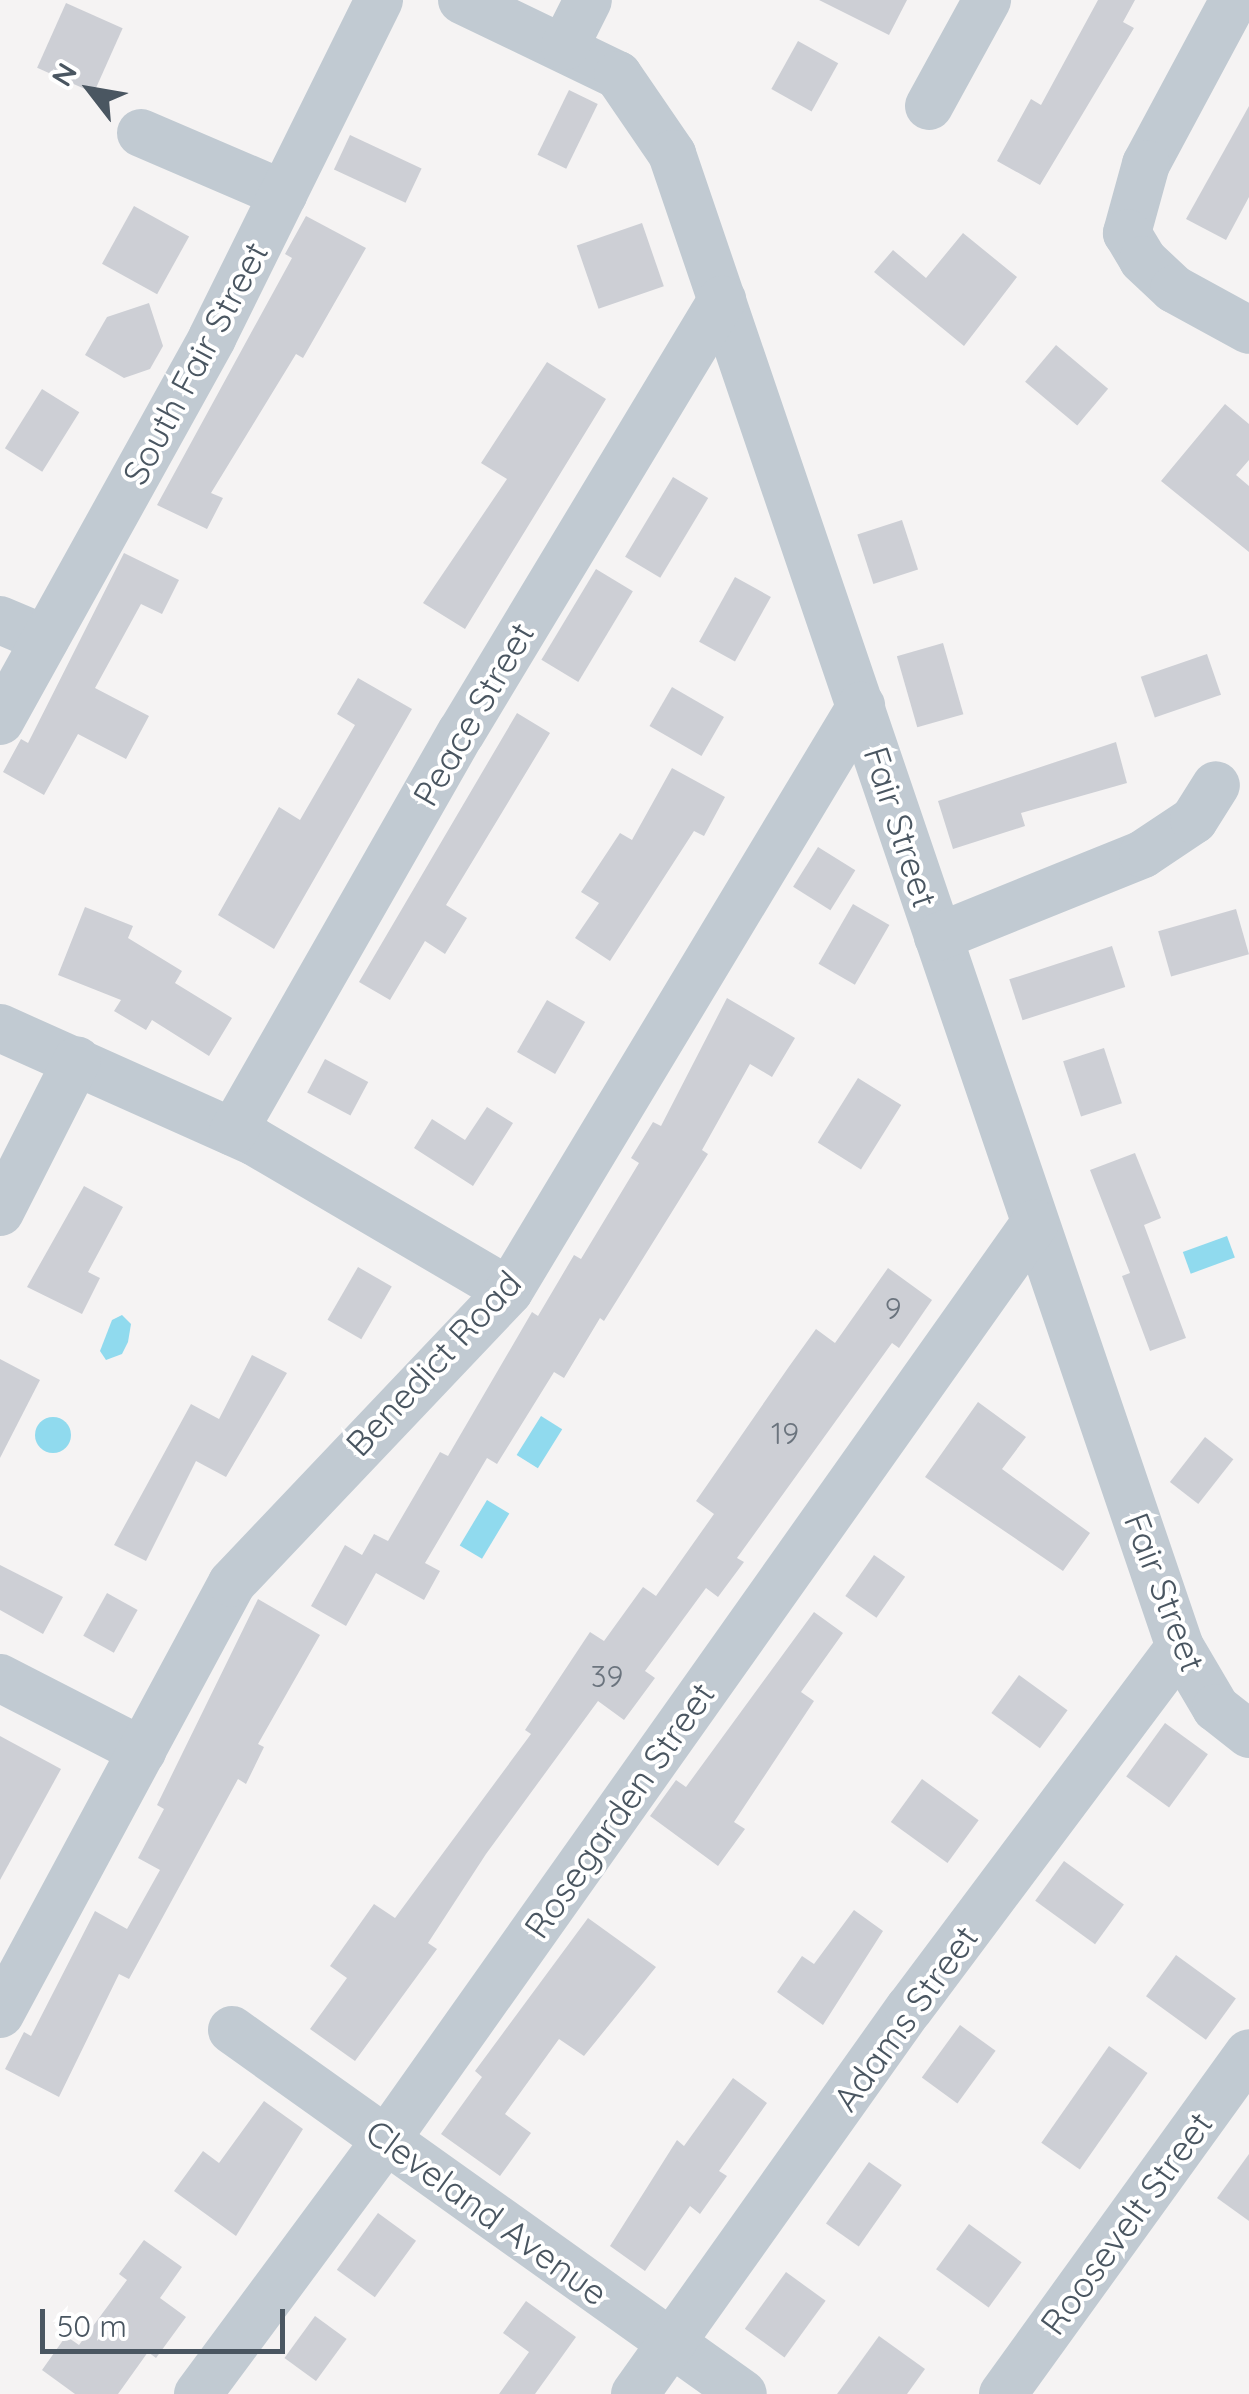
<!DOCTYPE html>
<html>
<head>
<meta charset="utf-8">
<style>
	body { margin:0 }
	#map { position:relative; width:1249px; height:2394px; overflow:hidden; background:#f5f3f3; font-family:Quicksand,sans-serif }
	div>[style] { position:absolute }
	.water>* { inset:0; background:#90daee; transform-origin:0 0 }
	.round { border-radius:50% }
	.building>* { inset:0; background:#cdcfd5; transform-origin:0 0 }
	.minor>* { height:48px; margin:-24px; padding:0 24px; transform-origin:24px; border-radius:24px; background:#c1cad2 }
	span { translate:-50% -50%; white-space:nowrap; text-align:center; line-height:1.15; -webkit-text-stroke:8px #fff; paint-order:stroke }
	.number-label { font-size:30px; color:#6b747e }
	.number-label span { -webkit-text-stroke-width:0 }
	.street-label { font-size:35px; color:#4a5661 }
	.north { position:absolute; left:40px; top:40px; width:100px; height:100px; -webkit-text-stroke:8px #fff; paint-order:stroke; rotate:301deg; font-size:28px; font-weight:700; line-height:40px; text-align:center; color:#4a5661 }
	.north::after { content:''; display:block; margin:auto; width:35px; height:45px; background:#4a5661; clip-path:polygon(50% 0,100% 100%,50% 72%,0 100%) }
	.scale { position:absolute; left:40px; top:2309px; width:245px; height:45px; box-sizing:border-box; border:5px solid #4a5661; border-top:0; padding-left:12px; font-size:30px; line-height:35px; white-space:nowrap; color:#4a5661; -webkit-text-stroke:8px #fff; paint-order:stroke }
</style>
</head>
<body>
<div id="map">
	<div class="water">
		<div style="left:1227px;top:1236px;width:23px;height:47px;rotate:70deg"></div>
		<div style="clip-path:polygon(122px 1315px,131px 1324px,128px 1342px,122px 1354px,106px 1360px,100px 1351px,112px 1320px)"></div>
		<div style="left:541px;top:1416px;width:25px;height:46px;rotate:32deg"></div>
		<div class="round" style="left:35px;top:1417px;width:36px;height:36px"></div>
		<div style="left:487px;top:1500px;width:26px;height:53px;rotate:31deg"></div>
	</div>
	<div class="building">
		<div style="clip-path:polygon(819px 0,907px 0,889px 35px)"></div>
		<div style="clip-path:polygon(1098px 0,1135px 0,1123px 22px,1134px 28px,1040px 185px,997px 161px,1031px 99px,1041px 105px)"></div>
		<div style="left:66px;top:3px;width:62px;height:71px;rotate:24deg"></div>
		<div style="left:798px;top:41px;width:46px;height:55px;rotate:29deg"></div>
		<div style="left:569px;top:90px;width:32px;height:72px;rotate:26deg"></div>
		<div style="clip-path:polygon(1249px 106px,1249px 197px,1226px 240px,1186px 219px)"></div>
		<div style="left:350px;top:135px;width:79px;height:38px;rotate:25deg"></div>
		<div style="left:134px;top:206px;width:63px;height:66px;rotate:29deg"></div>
		<div style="clip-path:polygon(306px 216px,366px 248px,303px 358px,296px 354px,211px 493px,223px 498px,207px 529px,157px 505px,292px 258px,285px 254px)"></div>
		<div style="left:642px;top:223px;width:67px;height:69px;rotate:71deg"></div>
		<div style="clip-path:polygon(963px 233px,1017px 277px,964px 346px,874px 272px,893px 250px,926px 278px)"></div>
		<div style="clip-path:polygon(149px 303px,163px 346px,150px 369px,124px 378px,85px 355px,107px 317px)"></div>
		<div style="left:1056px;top:345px;width:68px;height:48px;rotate:40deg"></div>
		<div style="clip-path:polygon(547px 362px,606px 399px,465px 629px,423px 603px,507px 479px,481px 463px)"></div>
		<div style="left:42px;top:389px;width:44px;height:70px;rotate:32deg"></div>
		<div style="clip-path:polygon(1225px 404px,1249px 424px,1249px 460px,1236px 475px,1249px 486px,1249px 552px,1161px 481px)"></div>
		<div style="left:673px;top:477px;width:41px;height:93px;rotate:31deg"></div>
		<div style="left:902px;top:520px;width:52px;height:47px;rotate:72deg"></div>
		<div style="clip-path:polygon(124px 553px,179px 580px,162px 614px,141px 604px,95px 688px,149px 716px,126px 759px,78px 734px,44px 795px,3px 772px,21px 739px,28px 743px)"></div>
		<div style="left:596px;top:569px;width:43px;height:106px;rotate:31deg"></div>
		<div style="left:735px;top:577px;width:41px;height:74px;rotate:29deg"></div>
		<div style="left:943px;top:643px;width:74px;height:48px;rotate:74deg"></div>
		<div style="left:1207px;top:654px;width:43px;height:70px;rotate:71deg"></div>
		<div style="clip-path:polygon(358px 678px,412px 709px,274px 949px,218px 915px,279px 807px,300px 820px,355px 725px,337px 714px)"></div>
		<div style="left:672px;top:687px;width:60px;height:45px;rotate:30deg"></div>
		<div style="clip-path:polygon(517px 713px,550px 733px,446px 905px,467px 918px,445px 954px,425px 941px,390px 1000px,359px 982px)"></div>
		<div style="clip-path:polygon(1116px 742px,1127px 783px,1021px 813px,1025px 826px,953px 849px,938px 801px)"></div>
		<div style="clip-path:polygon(672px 768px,725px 797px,704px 836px,694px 831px,610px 961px,575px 938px,599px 903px,581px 892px,620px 833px,632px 840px)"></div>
		<div style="left:818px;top:847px;width:44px;height:47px;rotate:32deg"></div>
		<div style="left:853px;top:904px;width:42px;height:69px;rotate:30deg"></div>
		<div style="clip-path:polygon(85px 907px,133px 926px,128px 938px,182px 971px,175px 983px,232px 1018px,209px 1056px,152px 1020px,146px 1030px,114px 1011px,121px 1000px,58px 975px)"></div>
		<div style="left:1236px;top:909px;width:47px;height:81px;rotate:74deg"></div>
		<div style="left:1112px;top:946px;width:43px;height:108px;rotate:72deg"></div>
		<div style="clip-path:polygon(727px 998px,795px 1038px,772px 1077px,750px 1064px,702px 1150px,708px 1154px,604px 1321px,600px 1318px,564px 1378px,554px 1372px,497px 1464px,487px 1458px,425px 1563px,440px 1571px,424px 1600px,376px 1573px,346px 1626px,311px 1606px,345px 1545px,362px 1555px,374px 1534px,388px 1541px,440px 1452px,448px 1456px,532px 1312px,538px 1316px,574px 1255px,581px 1259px,639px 1163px,631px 1158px,653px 1122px,661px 1126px)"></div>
		<div style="left:547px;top:1000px;width:44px;height:60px;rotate:30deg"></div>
		<div style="left:1104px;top:1048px;width:58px;height:43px;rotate:72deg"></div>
		<div style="left:325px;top:1059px;width:49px;height:38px;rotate:28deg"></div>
		<div style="left:858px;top:1078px;width:51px;height:76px;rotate:32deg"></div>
		<div style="clip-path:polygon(487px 1107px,513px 1123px,473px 1186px,414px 1148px,432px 1119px,465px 1140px)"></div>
		<div style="clip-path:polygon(1135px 1153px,1161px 1218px,1144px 1225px,1186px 1338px,1150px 1351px,1122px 1276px,1130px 1273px,1090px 1170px)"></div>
		<div style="clip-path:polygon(84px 1186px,123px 1207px,88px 1272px,100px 1278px,82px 1314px,27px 1287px)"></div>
		<div style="left:358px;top:1267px;width:39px;height:61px;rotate:30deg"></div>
		<div style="clip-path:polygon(888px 1268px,932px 1300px,899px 1348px,892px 1343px,737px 1558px,744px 1562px,718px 1597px,706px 1588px,645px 1671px,655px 1678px,624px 1720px,598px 1701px,486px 1854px,428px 1943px,437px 1949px,355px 2061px,310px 2029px,347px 1978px,330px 1966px,374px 1904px,395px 1918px,531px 1734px,525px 1730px,590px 1632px,604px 1641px,643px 1587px,656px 1596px,714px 1514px,696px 1501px,788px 1368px,816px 1329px,835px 1343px)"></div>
		<div style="clip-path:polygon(252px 1355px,287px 1373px,226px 1477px,196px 1461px,146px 1561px,114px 1545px,191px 1404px,219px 1419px)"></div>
		<div style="clip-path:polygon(0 1359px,40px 1380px,0 1458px)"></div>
		<div style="clip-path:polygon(978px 1402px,1026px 1437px,1002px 1469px,1090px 1533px,1063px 1571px,925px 1477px)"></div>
		<div style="left:1205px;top:1437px;width:36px;height:57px;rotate:38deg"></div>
		<div style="left:874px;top:1555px;width:38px;height:50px;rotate:35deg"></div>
		<div style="clip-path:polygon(0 1565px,63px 1597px,43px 1634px,0 1610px)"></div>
		<div style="left:107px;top:1593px;width:35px;height:49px;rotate:29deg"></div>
		<div style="clip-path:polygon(258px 1599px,320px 1635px,258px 1744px,264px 1747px,246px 1784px,238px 1779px,129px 1979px,119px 1974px,59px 2097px,5px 2069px,24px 2032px,31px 2036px,95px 1911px,127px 1929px,160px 1870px,138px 1858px,164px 1809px,157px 1805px)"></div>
		<div style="clip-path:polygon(814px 1612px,843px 1633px,801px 1692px,814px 1701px,734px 1822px,745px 1829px,718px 1866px,650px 1816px,676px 1780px,686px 1787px)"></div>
		<div style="left:1019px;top:1675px;width:60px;height:47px;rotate:36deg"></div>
		<div style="left:1165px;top:1723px;width:53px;height:66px;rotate:36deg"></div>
		<div style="clip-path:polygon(0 1736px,61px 1769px,0 1880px)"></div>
		<div style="left:922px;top:1779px;width:70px;height:53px;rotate:36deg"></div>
		<div style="left:1064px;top:1861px;width:74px;height:49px;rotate:36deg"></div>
		<div style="clip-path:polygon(854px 1910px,883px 1931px,823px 2025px,777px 1992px,802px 1956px,814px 1964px)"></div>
		<div style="clip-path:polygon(588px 1918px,656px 1967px,584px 2056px,559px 2039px,505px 2114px,531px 2133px,500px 2176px,441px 2134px,482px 2077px,475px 2071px)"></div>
		<div style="left:1176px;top:1955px;width:74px;height:51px;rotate:36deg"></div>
		<div style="left:960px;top:2025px;width:44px;height:65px;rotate:36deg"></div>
		<div style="left:1109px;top:2046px;width:47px;height:118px;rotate:35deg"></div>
		<div style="clip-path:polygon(733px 2078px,767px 2103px,719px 2171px,727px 2176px,700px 2214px,690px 2206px,645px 2271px,610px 2246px,677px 2140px,684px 2146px)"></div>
		<div style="clip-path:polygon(264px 2101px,303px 2129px,236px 2236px,174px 2191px,203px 2151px,219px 2163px)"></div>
		<div style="clip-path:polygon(1249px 2154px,1249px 2221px,1217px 2198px)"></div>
		<div style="left:869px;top:2162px;width:40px;height:75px;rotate:35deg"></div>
		<div style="left:378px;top:2213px;width:47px;height:70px;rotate:36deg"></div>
		<div style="left:969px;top:2224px;width:65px;height:56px;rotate:36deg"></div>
		<div style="clip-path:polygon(144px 2240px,182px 2267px,160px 2298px,186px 2317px,156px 2358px,148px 2352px,118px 2394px,75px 2394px,42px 2370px,66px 2336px,79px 2345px,127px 2280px,119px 2274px)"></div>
		<div style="left:786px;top:2272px;width:49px;height:70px;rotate:36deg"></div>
		<div style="clip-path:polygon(526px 2301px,576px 2337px,535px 2394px,499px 2394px,529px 2352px,503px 2333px)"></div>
		<div style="left:315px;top:2316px;width:39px;height:52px;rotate:36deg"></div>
		<div style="clip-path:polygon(879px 2336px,925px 2369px,907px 2394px,837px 2394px)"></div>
	</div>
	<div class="minor">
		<div style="left:462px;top:0;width:173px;rotate:25.7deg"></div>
		<div style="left:618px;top:75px;width:96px;rotate:55.6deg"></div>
		<div style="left:672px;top:154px;width:1577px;rotate:71.21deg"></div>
		<div style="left:1180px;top:1647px;width:71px;rotate:59.5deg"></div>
		<div style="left:1216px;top:1708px;width:42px;rotate:38.2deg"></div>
		<div style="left:1234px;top:0;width:186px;rotate:118.2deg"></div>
		<div style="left:1146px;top:164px;width:72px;rotate:105.4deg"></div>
		<div style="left:1127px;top:233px;width:31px;rotate:59deg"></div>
		<div style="left:1143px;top:260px;width:42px;rotate:43.1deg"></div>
		<div style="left:1174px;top:289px;width:85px;rotate:28.7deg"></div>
		<div style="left:565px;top:46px;width:51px;rotate:-63.4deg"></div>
		<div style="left:929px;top:106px;width:121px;rotate:-61.3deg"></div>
		<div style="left:141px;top:133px;width:155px;rotate:23.2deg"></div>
		<div style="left:0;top:620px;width:49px;rotate:22.9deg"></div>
		<div style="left:0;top:721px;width:438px;rotate:-61deg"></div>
		<div style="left:212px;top:338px;width:377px;rotate:-63.7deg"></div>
		<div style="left:938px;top:937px;width:221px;rotate:-22deg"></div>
		<div style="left:1143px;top:854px;width:61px;rotate:-33.7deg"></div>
		<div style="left:1194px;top:820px;width:41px;rotate:-57.8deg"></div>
		<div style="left:0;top:1028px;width:279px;rotate:24.1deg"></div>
		<div style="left:255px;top:1142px;width:294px;rotate:30.4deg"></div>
		<div style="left:233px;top:1132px;width:460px;rotate:-60.3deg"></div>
		<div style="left:461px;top:733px;width:506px;rotate:-58.92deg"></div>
		<div style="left:0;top:1212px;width:170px;rotate:-63.1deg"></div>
		<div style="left:0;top:1678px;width:160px;rotate:27.2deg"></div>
		<div style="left:0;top:2014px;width:489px;rotate:-61.7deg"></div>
		<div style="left:232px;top:1583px;width:402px;rotate:-46.5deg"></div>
		<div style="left:509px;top:1291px;width:683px;rotate:-58.96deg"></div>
		<div style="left:232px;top:2030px;width:627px;rotate:35.46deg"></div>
		<div style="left:198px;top:2394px;width:316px;rotate:-53.5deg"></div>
		<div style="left:386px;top:2140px;width:1123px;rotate:-54.71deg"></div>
		<div style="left:635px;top:2394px;width:473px;rotate:-54.6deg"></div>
		<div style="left:909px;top:2009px;width:452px;rotate:-53.2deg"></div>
		<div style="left:1003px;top:2394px;width:420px;rotate:-54.2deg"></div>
	</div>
	<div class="number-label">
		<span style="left:893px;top:1308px">9</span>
		<span style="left:785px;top:1433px">19</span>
		<span style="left:607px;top:1676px">39</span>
	</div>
	<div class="street-label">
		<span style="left:195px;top:363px;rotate:-62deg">South Fair Street</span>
		<span style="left:473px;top:714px;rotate:-60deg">Peace Street</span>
		<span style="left:901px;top:827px;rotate:72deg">Fair Street</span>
		<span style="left:433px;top:1363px;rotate:-47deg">Benedict Road</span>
		<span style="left:1165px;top:1592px;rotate:69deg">Fair Street</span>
		<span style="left:619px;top:1810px;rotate:-55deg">Rosegarden Street</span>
		<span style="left:905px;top:2018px;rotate:-54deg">Adams Street</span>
		<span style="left:487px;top:2212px;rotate:36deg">Cleveland Avenue</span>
		<span style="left:1126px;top:2223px;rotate:-54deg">Roosevelt Street</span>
	</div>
	<div class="north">N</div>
	<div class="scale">50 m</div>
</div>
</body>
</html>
